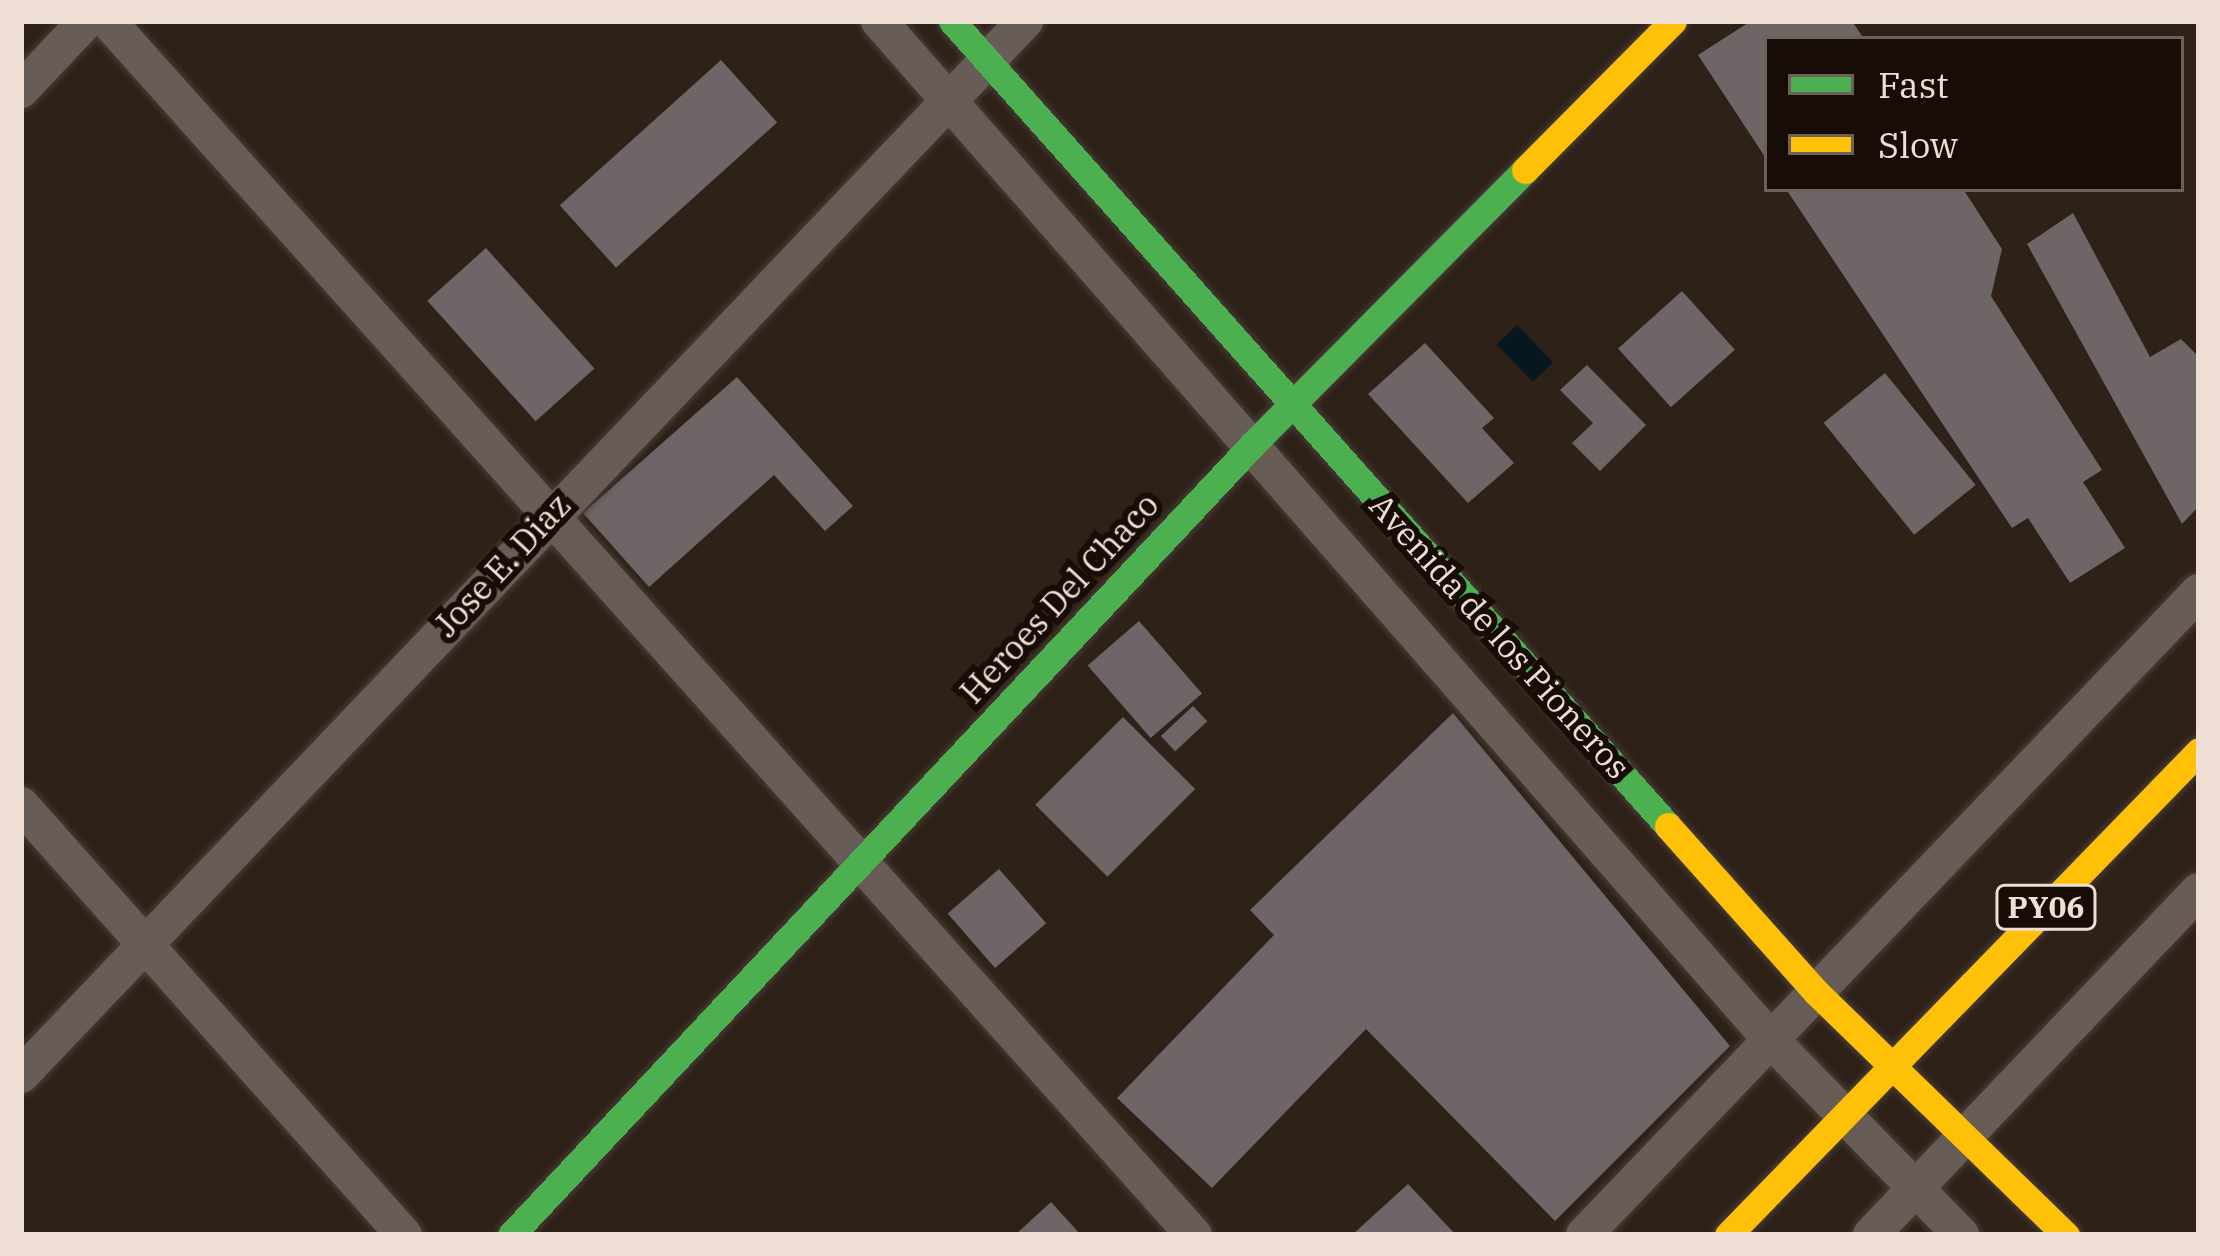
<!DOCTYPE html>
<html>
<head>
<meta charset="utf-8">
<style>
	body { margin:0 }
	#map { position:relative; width:2220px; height:1256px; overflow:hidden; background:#2e2118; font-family:"IBM Plex Serif",serif }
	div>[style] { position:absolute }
	.water>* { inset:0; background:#061720; transform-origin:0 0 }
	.building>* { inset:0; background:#6e6567; transform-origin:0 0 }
	.roads { filter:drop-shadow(0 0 3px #493d37) drop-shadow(0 0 3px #493d37) }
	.street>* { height:36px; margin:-18px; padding:0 18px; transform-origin:18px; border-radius:18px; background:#675c56 }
	.fast>* { height:27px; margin:-13.5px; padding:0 13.5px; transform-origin:13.5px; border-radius:13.5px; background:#4caf50 }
	.slow>* { height:27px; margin:-13.5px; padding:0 13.5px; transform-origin:13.5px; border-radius:13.5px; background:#ffc107 }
	span { translate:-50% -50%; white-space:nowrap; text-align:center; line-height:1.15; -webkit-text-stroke:12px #170c06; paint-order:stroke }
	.shield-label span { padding:3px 9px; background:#170c06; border:3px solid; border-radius:9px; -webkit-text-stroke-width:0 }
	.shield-label { font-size:30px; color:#efded4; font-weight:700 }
	.street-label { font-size:33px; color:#efded4 }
	.frame { position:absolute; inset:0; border:24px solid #efded4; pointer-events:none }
	.legend { position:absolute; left:1764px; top:36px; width:420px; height:156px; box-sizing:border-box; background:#170c06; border:3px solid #6d6058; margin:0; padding:15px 21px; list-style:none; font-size:36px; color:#efded4 }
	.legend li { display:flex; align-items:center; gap:24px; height:60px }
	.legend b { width:60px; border:3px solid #6d6058 }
</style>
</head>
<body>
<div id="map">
	<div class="water">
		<div style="left:1517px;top:325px;width:52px;height:28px;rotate:46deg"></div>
	</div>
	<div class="building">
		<div style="clip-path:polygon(1751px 21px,1852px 21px,1864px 39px,1767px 39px,1767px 160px,1698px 55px)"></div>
		<div style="left:721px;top:60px;width:84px;height:217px;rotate:48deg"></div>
		<div style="clip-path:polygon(1786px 189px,1963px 189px,2002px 249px,1991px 296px,2102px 470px,2083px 482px,2125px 548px,2070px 583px,2028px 518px,2012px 528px)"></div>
		<div style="clip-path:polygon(2073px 213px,2150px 357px,2181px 339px,2199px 357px,2199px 506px,2182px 524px,2027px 244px)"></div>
		<div style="left:486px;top:248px;width:162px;height:79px;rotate:48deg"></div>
		<div style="left:1682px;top:291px;width:79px;height:86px;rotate:48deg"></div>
		<div style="clip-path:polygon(1425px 343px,1494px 418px,1482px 428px,1514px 463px,1468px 503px,1368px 394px)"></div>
		<div style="clip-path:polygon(1587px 365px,1646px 425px,1600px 471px,1572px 443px,1593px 423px,1560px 390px)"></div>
		<div style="left:1885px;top:373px;width:144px;height:79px;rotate:51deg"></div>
		<div style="clip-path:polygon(737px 377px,853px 506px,825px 531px,774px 475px,649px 587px,583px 513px)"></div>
		<div style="left:1139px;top:621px;width:96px;height:68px;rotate:49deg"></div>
		<div style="left:1193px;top:706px;width:21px;height:44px;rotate:47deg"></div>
		<div style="clip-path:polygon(1453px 713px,1730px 1046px,1555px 1221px,1366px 1029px,1212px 1188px,1117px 1098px,1274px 935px,1250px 910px)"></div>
		<div style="left:1123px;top:717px;width:102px;height:124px;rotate:45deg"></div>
		<div style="left:999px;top:869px;width:72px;height:68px;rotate:49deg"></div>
		<div style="clip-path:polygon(1408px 1184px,1456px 1235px,1352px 1235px)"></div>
		<div style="clip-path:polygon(1051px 1202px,1081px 1235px,1015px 1235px)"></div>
	</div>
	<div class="roads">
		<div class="street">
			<div style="left:108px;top:21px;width:1629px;rotate:48.19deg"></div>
			<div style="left:879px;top:21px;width:1356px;rotate:48.8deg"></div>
			<div style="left:1772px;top:1041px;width:271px;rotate:45.7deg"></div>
			<div style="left:21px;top:90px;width:95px;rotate:-46.7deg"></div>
			<div style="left:21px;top:805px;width:576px;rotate:48.31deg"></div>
			<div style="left:21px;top:1075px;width:1456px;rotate:-46.39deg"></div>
			<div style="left:1584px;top:1235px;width:890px;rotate:-46.28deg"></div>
			<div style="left:1871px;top:1235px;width:475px;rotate:-46.4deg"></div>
		</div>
		<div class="fast">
			<div style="left:952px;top:21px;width:1077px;rotate:48.35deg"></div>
			<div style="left:511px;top:1235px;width:1083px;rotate:-46.83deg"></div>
			<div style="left:1252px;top:445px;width:387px;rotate:-45.2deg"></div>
		</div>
		<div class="slow">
			<div style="left:1525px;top:170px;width:210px;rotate:-45.2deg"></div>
			<div style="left:1668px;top:826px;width:222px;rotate:48.3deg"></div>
			<div style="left:1816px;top:992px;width:349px;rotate:44.2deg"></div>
			<div style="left:1728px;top:1235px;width:675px;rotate:-45.78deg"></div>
		</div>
	</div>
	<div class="shield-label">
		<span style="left:2046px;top:907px">PY06</span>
	</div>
	<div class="street-label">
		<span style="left:502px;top:565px;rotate:-47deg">Jose E. Diaz</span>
		<span style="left:1059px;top:598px;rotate:-47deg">Heroes Del Chaco</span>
		<span style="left:1500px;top:636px;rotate:48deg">Avenida de los Pioneros</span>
	</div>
	<div class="frame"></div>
	<ul class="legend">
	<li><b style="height:15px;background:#4caf50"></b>Fast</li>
	<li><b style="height:15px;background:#ffc107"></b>Slow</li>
	</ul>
</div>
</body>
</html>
